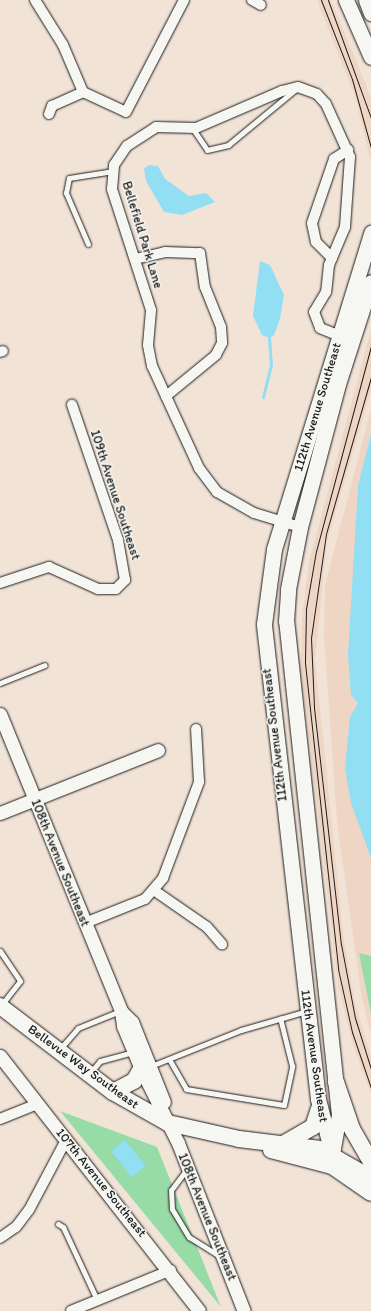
<!DOCTYPE html>
<html>
<head>
<meta charset="utf-8">
<style>
	body { margin:0 }
	#map { position:relative; width:371px; height:1311px; overflow:hidden; background:#f2e3d7; font-family:Itim,sans-serif }
	div>[style] { position:absolute }
	.built>* { inset:0; background:#efd6c4 }
	.green>* { inset:0; background:#97dba7 }
	.water>* { inset:0; background:#92def3; transform-origin:0 0 }
	.stream>* { height:3px; margin:-1.5px; padding:0 1.5px; transform-origin:1.5px; border-radius:1.5px; background:#92def3 }
	.roads { filter:drop-shadow(0 0 1px #1c1c1c) drop-shadow(0 0 1px #1c1c1c) }
	.service>* { height:5px; margin:-2.5px; padding:0 2.5px; transform-origin:2.5px; border-radius:2.5px; background:#f6f6f2 }
	.minor>* { height:10px; margin:-5px; padding:0 5px; transform-origin:5px; border-radius:5px; background:#f6f6f2 }
	.tertiary>* { height:13px; margin:-6.5px; padding:0 6.5px; transform-origin:6.5px; border-radius:6.5px; background:#f6f6f2 }
	.secondary>* { height:15px; margin:-7.5px; padding:0 7.5px; transform-origin:7.5px; border-radius:7.5px; background:#f6f6f2 }
	.primary>* { height:16px; margin:-8px; padding:0 8px; transform-origin:8px; border-radius:8px; background:#f6f6f2 }
	.tram>* { height:1px; margin:-0.5px; padding:0 0.5px; transform-origin:0.5px; border-radius:0.5px; background:#1c1c1c }
	span { translate:-50% -50%; white-space:nowrap; text-align:center; line-height:1.15; -webkit-text-stroke:3px #f6f6f2; paint-order:stroke }
	.street-label { font-size:13px; color:#1c1c1c }
</style>
</head>
<body>
<div id="map">
	<div class="built">
		<div style="clip-path:polygon(317px 0,331px 0,367px 87px,371px 101px,371px 162px,355px 96px)"></div>
		<div style="clip-path:polygon(371px 330px,371px 390px,327px 542px,315px 660px,344px 942px,356px 1007px,371px 1056px,371px 1094px,353px 1045px,338px 985px,301px 668px,302px 617px,309px 562px)"></div>
		<div style="clip-path:polygon(371px 409px,371px 1034px,362px 999px,337px 822px,324px 635px,325px 585px)"></div>
	</div>
	<div class="green">
		<div style="clip-path:polygon(359px 953px,371px 956px,371px 1014px)"></div>
		<div style="clip-path:polygon(60px 1111px,157px 1147px,221px 1307px)"></div>
	</div>
	<div class="water">
		<div style="clip-path:polygon(149px 165px,158px 166px,165px 179px,189px 196px,206px 193px,215px 202px,182px 215px,164px 212px,146px 181px,144px 169px)"></div>
		<div style="clip-path:polygon(260px 261px,270px 265px,284px 295px,280px 319px,274px 335px,269px 338px,262px 335px,253px 316px)"></div>
		<div style="clip-path:polygon(371px 434px,371px 858px,351px 803px,345px 769px,350px 717px,358px 703px,351px 695px,348px 655px,358px 486px)"></div>
		<div style="left:125px;top:1140px;width:33px;height:18px;rotate:51deg"></div>
	</div>
	<div class="stream">
		<div style="left:263px;top:397px;width:33px;rotate:-76deg"></div>
		<div style="left:271px;top:365px;width:27px;rotate:-94deg"></div>
	</div>
	<div class="roads">
		<div class="service">
			<div style="left:193px;top:129px;width:25px;rotate:56deg"></div>
			<div style="left:207px;top:150px;width:22px;rotate:-13deg"></div>
			<div style="left:228px;top:145px;width:88px;rotate:-39.5deg"></div>
			<div style="left:88px;top:244px;width:56px;rotate:-113.3deg"></div>
			<div style="left:66px;top:193px;width:15px;rotate:-79deg"></div>
			<div style="left:69px;top:178px;width:45px;rotate:-9deg"></div>
			<div style="left:0;top:683px;width:48px;rotate:-21.8deg"></div>
			<div style="left:0;top:951px;width:36px;rotate:56deg"></div>
			<div style="left:20px;top:981px;width:29px;rotate:128deg"></div>
			<div style="left:59px;top:1050px;width:29px;rotate:-49deg"></div>
			<div style="left:78px;top:1028px;width:45px;rotate:-22deg"></div>
			<div style="left:169px;top:1059px;width:34px;rotate:60deg"></div>
			<div style="left:186px;top:1089px;width:99px;rotate:9.3deg"></div>
			<div style="left:284px;top:1105px;width:40px;rotate:-78deg"></div>
			<div style="left:292px;top:1066px;width:49px;rotate:-104deg"></div>
			<div style="left:151px;top:1066px;width:97px;rotate:-21.8deg"></div>
			<div style="left:241px;top:1030px;width:69px;rotate:-16.1deg"></div>
			<div style="left:91px;top:1072px;width:14px;rotate:-51deg"></div>
			<div style="left:100px;top:1061px;width:34px;rotate:-15deg"></div>
			<div style="left:187px;top:1169px;width:26px;rotate:127deg"></div>
			<div style="left:171px;top:1190px;width:19px;rotate:87deg"></div>
			<div style="left:172px;top:1209px;width:33px;rotate:59deg"></div>
			<div style="left:189px;top:1237px;width:38px;rotate:32deg"></div>
			<div style="left:58px;top:1224px;width:6px;rotate:31deg"></div>
			<div style="left:63px;top:1227px;width:81px;rotate:65deg"></div>
		</div>
		<div class="minor">
			<div style="left:35px;top:0;width:53px;rotate:58.1deg"></div>
			<div style="left:63px;top:45px;width:51px;rotate:66.9deg"></div>
			<div style="left:252px;top:0;width:10px;rotate:29deg"></div>
			<div style="left:49px;top:114px;width:9px;rotate:-69deg"></div>
			<div style="left:52px;top:106px;width:34px;rotate:-24deg"></div>
			<div style="left:83px;top:92px;width:47px;rotate:24.9deg"></div>
			<div style="left:126px;top:112px;width:126px;rotate:-62.6deg"></div>
			<div style="left:332px;top:258px;width:23px;rotate:-135deg"></div>
			<div style="left:316px;top:242px;width:19px;rotate:-102deg"></div>
			<div style="left:312px;top:223px;width:68px;rotate:-71deg"></div>
			<div style="left:334px;top:159px;width:17px;rotate:-33deg"></div>
			<div style="left:135px;top:259px;width:31px;rotate:-13deg"></div>
			<div style="left:165px;top:252px;width:35px;rotate:2deg"></div>
			<div style="left:200px;top:253px;width:34px;rotate:82deg"></div>
			<div style="left:205px;top:287px;width:43px;rotate:68.2deg"></div>
			<div style="left:221px;top:327px;width:16px;rotate:86deg"></div>
			<div style="left:222px;top:343px;width:13px;rotate:117deg"></div>
			<div style="left:216px;top:355px;width:65px;rotate:140.6deg"></div>
			<div style="left:0;top:352px;width:3px;rotate:-18deg"></div>
			<div style="left:300px;top:527px;width:48px;rotate:-163.1deg"></div>
			<div style="left:254px;top:513px;width:43px;rotate:-150.4deg"></div>
			<div style="left:217px;top:492px;width:30px;rotate:-127deg"></div>
			<div style="left:199px;top:468px;width:112px;rotate:-114.7deg"></div>
			<div style="left:152px;top:366px;width:21px;rotate:-101deg"></div>
			<div style="left:148px;top:345px;width:35px;rotate:-85deg"></div>
			<div style="left:151px;top:310px;width:127px;rotate:-107.9deg"></div>
			<div style="left:112px;top:189px;width:24px;rotate:-85deg"></div>
			<div style="left:114px;top:165px;width:23px;rotate:-56deg"></div>
			<div style="left:127px;top:146px;width:35px;rotate:-33deg"></div>
			<div style="left:156px;top:127px;width:40px;rotate:1.4deg"></div>
			<div style="left:196px;top:128px;width:94px;rotate:-23.3deg"></div>
			<div style="left:282px;top:91px;width:16px;rotate:-14deg"></div>
			<div style="left:298px;top:87px;width:20px;rotate:20deg"></div>
			<div style="left:317px;top:94px;width:13px;rotate:48deg"></div>
			<div style="left:326px;top:104px;width:58px;rotate:65.6deg"></div>
			<div style="left:350px;top:157px;width:70px;rotate:94.1deg"></div>
			<div style="left:345px;top:227px;width:41px;rotate:112.8deg"></div>
			<div style="left:329px;top:265px;width:27px;rotate:96deg"></div>
			<div style="left:326px;top:292px;width:23px;rotate:121deg"></div>
			<div style="left:314px;top:312px;width:17px;rotate:69deg"></div>
			<div style="left:320px;top:328px;width:22px;rotate:22deg"></div>
			<div style="left:0;top:583px;width:52px;rotate:-18.1deg"></div>
			<div style="left:49px;top:567px;width:54px;rotate:24.2deg"></div>
			<div style="left:98px;top:589px;width:18px"></div>
			<div style="left:116px;top:589px;width:13px;rotate:-45deg"></div>
			<div style="left:125px;top:580px;width:41px;rotate:-99.9deg"></div>
			<div style="left:118px;top:540px;width:143px;rotate:-108.8deg"></div>
			<div style="left:155px;top:891px;width:63px;rotate:34.7deg"></div>
			<div style="left:207px;top:927px;width:23px;rotate:49deg"></div>
			<div style="left:85px;top:923px;width:65px;rotate:-21.8deg"></div>
			<div style="left:145px;top:899px;width:28px;rotate:-49deg"></div>
			<div style="left:163px;top:878px;width:103px;rotate:-69.4deg"></div>
			<div style="left:199px;top:782px;width:53px;rotate:-93.2deg"></div>
			<div style="left:0;top:1119px;width:40px;rotate:-22deg"></div>
			<div style="left:0;top:1238px;width:19px;rotate:-35deg"></div>
			<div style="left:16px;top:1227px;width:21px;rotate:-53deg"></div>
			<div style="left:29px;top:1210px;width:79px;rotate:-62.1deg"></div>
			<div style="left:71px;top:1311px;width:108px;rotate:-22.3deg"></div>
		</div>
		<div class="tertiary">
			<div style="left:0;top:714px;width:321px;rotate:67.8deg"></div>
			<div style="left:121px;top:1011px;width:15px;rotate:82deg"></div>
			<div style="left:123px;top:1026px;width:47px;rotate:67.3deg"></div>
			<div style="left:141px;top:1069px;width:83px;rotate:63.4deg"></div>
			<div style="left:178px;top:1143px;width:180px;rotate:68.6deg"></div>
			<div style="left:0;top:813px;width:170px;rotate:-21.7deg"></div>
			<div style="left:121px;top:1011px;width:16px;rotate:45deg"></div>
			<div style="left:132px;top:1022px;width:86px;rotate:68.2deg"></div>
			<div style="left:0;top:1056px;width:323px;rotate:52deg"></div>
		</div>
		<div class="secondary">
			<div style="left:346px;top:0;width:62px;rotate:66.3deg"></div>
			<div style="left:366px;top:0;width:14px;rotate:69deg"></div>
			<div style="left:332px;top:1153px;width:56px;rotate:-104.5deg"></div>
			<div style="left:318px;top:1099px;width:478px;rotate:-96.5deg"></div>
			<div style="left:264px;top:624px;width:76px;rotate:-82.4deg"></div>
			<div style="left:274px;top:549px;width:331px;rotate:-72.9deg"></div>
			<div style="left:332px;top:1154px;width:40px;rotate:-80deg"></div>
			<div style="left:339px;top:1115px;width:497px;rotate:-96.1deg"></div>
			<div style="left:286px;top:621px;width:32px;rotate:-86deg"></div>
			<div style="left:288px;top:589px;width:63px;rotate:-79deg"></div>
			<div style="left:300px;top:527px;width:148px;rotate:-75.1deg"></div>
			<div style="left:338px;top:384px;width:107px;rotate:-72.1deg"></div>
		</div>
		<div class="primary">
			<div style="left:0;top:1006px;width:142px;rotate:37.3deg"></div>
			<div style="left:113px;top:1092px;width:63px;rotate:29.4deg"></div>
			<div style="left:168px;top:1123px;width:73px;rotate:12.7deg"></div>
			<div style="left:239px;top:1139px;width:82px;rotate:7deg"></div>
			<div style="left:320px;top:1149px;width:59px;rotate:29.6deg"></div>
			<div style="left:336px;top:1082px;width:50px;rotate:71.2deg"></div>
			<div style="left:352px;top:1129px;width:38px;rotate:60deg"></div>
			<div style="left:113px;top:1092px;width:24px;rotate:-28deg"></div>
			<div style="left:134px;top:1081px;width:14px;rotate:-60deg"></div>
			<div style="left:285px;top:1143px;width:32px;rotate:-30deg"></div>
			<div style="left:313px;top:1127px;width:19px;rotate:-72deg"></div>
			<div style="left:271px;top:1150px;width:63px;rotate:14.7deg"></div>
			<div style="left:332px;top:1166px;width:47px;rotate:34.7deg"></div>
		</div>
	</div>
	<div class="tram">
		<div style="left:321px;top:0;width:85px;rotate:68.6deg"></div>
		<div style="left:352px;top:79px;width:72px;rotate:74.6deg"></div>
		<div style="left:328px;top:0;width:126px;rotate:70deg"></div>
		<div style="left:371px;top:346px;width:212px;rotate:105deg"></div>
		<div style="left:316px;top:551px;width:59px;rotate:99.8deg"></div>
		<div style="left:306px;top:609px;width:54px;rotate:91.1deg"></div>
		<div style="left:305px;top:663px;width:308px;rotate:83.8deg"></div>
		<div style="left:338px;top:969px;width:65px;rotate:77.5deg"></div>
		<div style="left:352px;top:1032px;width:59px;rotate:71.3deg"></div>
		<div style="left:371px;top:377px;width:163px;rotate:106deg"></div>
		<div style="left:326px;top:534px;width:105px;rotate:98.2deg"></div>
		<div style="left:311px;top:638px;width:70px;rotate:87.5deg"></div>
		<div style="left:314px;top:708px;width:238px;rotate:83.5deg"></div>
		<div style="left:341px;top:944px;width:75px;rotate:79.3deg"></div>
		<div style="left:355px;top:1018px;width:53px;rotate:72.6deg"></div>
	</div>
	<div class="street-label">
		<span style="left:142px;top:235px;rotate:73deg">Bellefield Park Lane</span>
		<span style="left:318px;top:407px;rotate:-73deg">112th Avenue Southeast</span>
		<span style="left:115px;top:495px;rotate:72deg">109th Avenue Southeast</span>
		<span style="left:275px;top:735px;rotate:-97deg">112th Avenue Southeast</span>
		<span style="left:60px;top:863px;rotate:68deg">108th Avenue Southeast</span>
		<span style="left:314px;top:1056px;rotate:82deg">112th Avenue Southeast</span>
		<span style="left:83px;top:1067px;rotate:36deg">Bellevue Way Southeast</span>
		<span style="left:101px;top:1183px;rotate:51deg">107th Avenue Southeast</span>
		<span style="left:207px;top:1217px;rotate:68deg">108th Avenue Southeast</span>
	</div>
</div>
</body>
</html>
